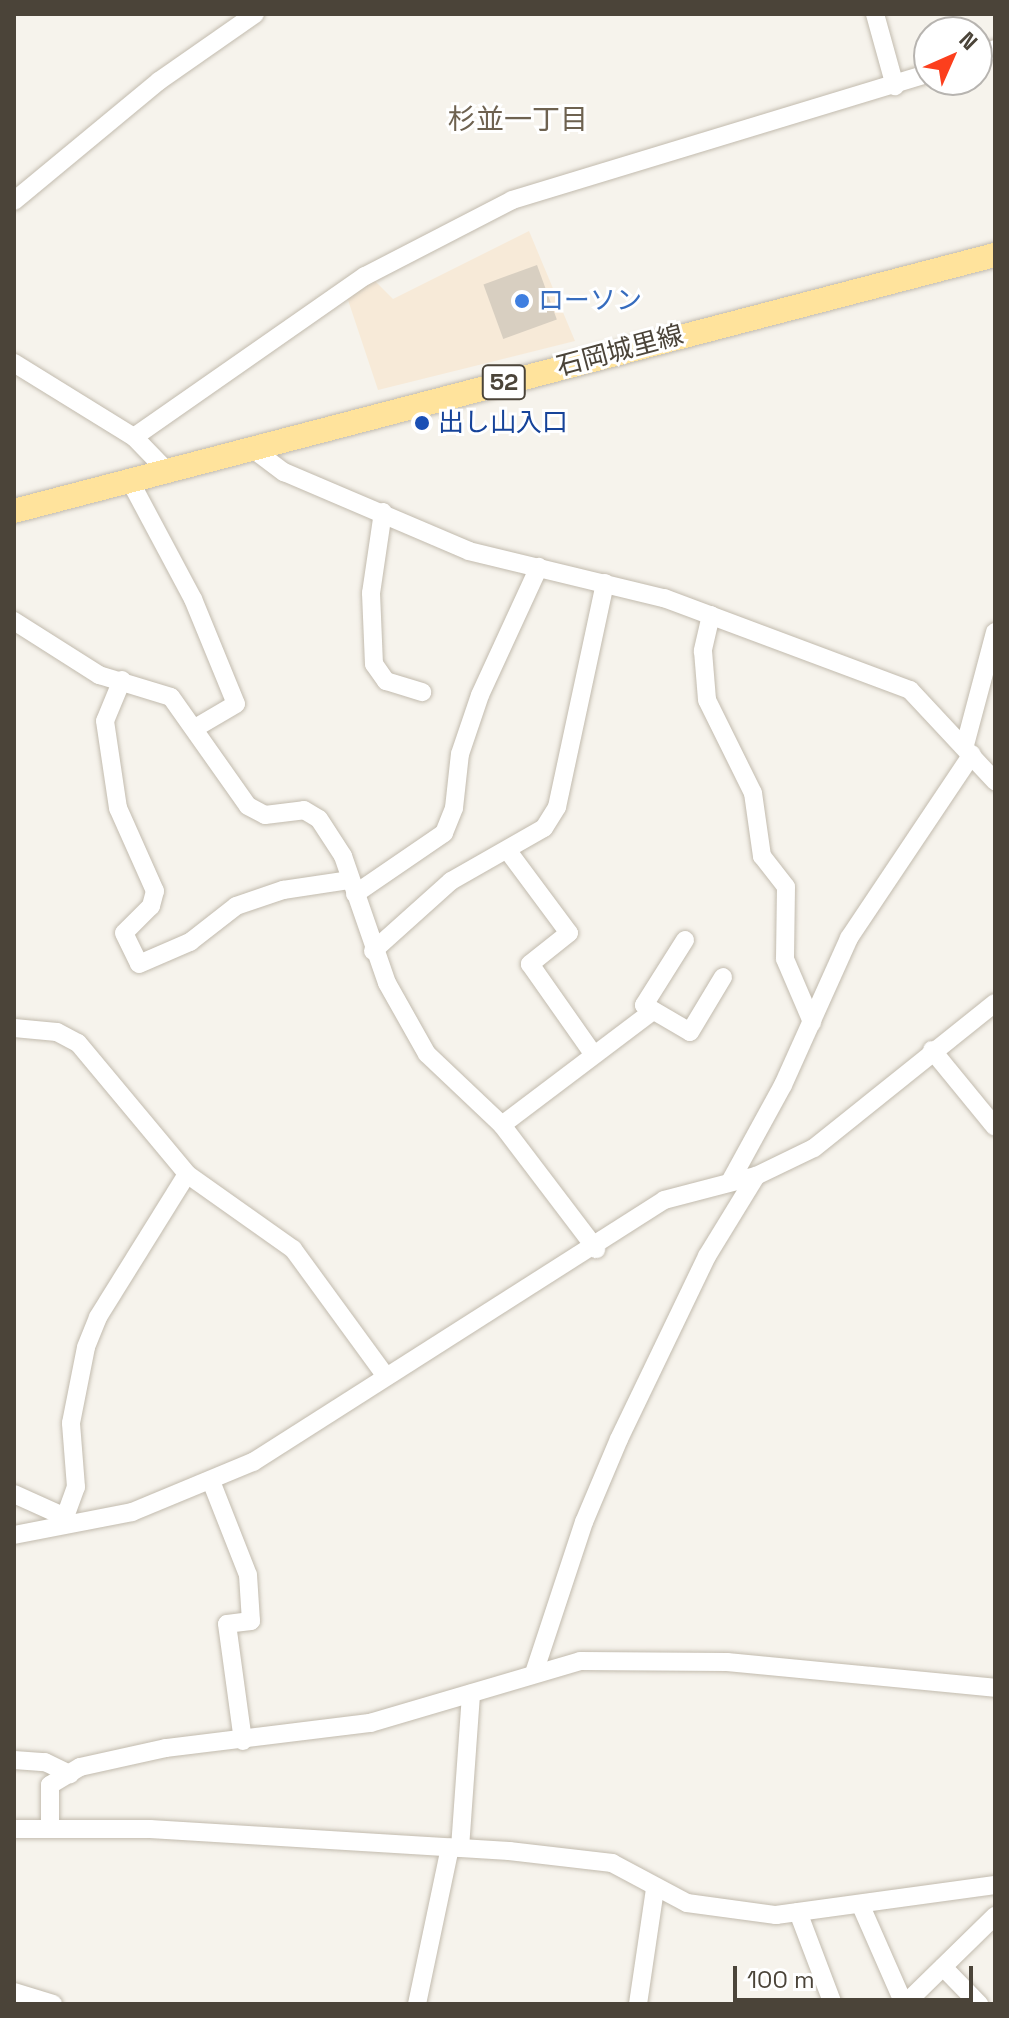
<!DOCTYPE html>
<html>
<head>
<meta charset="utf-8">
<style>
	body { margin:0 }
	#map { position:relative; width:1009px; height:2018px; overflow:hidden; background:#f6f3ec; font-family:"Space Grotesk","Noto Sans JP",sans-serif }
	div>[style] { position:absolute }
	.commercial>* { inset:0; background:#f7ead8 }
	.building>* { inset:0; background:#d8cfc1; transform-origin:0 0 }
	.roads { filter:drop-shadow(0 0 2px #c2bbae) drop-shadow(0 0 2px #c2bbae) }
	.minor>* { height:18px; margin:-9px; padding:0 9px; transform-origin:9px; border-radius:9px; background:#fff }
	.major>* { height:24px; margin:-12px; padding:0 12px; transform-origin:12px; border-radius:12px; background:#ffe39c }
	.dots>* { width:22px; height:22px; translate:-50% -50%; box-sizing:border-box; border:4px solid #fff; border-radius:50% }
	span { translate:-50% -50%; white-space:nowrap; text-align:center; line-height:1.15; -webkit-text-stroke:6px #fff; paint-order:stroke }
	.shield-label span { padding:2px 6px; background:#fff; border:2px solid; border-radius:6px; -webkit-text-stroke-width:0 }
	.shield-label { font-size:24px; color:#4b4439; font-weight:700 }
	.shop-label { font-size:26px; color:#366cbe }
	.left { translate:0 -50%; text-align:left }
	.street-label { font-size:26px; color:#4b4439 }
	.transit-label { font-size:26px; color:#164399 }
	.neighbourhood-label { font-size:28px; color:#6e6250 }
	.frame { position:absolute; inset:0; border:16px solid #4b4439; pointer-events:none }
	.north { position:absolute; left:913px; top:16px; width:80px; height:80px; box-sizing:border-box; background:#fff; border:2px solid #b7b4b0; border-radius:50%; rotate:45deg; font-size:22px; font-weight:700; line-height:32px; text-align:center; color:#4b4439 }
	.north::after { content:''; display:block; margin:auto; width:28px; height:36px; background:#fc3f1d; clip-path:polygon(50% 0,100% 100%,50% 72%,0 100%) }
	.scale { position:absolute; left:733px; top:1966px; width:240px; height:36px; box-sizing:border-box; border:4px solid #4b4439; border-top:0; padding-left:10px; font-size:24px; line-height:28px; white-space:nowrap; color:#4b4439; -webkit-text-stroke:6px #fff; paint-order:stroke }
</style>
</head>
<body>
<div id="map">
	<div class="commercial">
		<div style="clip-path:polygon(529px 231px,575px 341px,378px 390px,347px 297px,373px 279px,393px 299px)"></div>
	</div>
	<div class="building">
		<div style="left:537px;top:265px;width:58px;height:57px;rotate:70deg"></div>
	</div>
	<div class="roads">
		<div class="minor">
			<div style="left:875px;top:14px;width:75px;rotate:74.5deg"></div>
			<div style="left:977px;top:55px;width:19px;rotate:-18deg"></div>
			<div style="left:14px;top:201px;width:188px;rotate:-39.6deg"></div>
			<div style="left:159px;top:81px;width:117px;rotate:-34.9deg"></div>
			<div style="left:14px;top:363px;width:141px;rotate:31.7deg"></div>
			<div style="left:134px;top:437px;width:47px;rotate:45.9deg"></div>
			<div style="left:134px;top:437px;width:282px;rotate:-34.9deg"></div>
			<div style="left:365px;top:276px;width:165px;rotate:-27.3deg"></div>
			<div style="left:512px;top:200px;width:436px;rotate:-16.9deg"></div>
			<div style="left:253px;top:449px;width:39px;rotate:37deg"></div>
			<div style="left:284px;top:472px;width:201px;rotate:23.1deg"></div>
			<div style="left:469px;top:551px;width:201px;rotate:13.6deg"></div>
			<div style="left:664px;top:598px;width:263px;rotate:20.5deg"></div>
			<div style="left:910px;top:690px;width:125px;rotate:47deg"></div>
			<div style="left:130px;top:481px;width:134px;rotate:61.9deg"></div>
			<div style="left:193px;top:599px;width:113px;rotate:67.7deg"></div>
			<div style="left:236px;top:704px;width:45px;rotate:149.5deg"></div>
			<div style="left:383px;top:512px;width:82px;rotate:98.4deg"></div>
			<div style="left:371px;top:593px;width:71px;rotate:87.6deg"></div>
			<div style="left:374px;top:664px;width:21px;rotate:55deg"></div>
			<div style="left:386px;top:681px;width:38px;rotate:17deg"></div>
			<div style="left:711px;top:615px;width:37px;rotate:103deg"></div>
			<div style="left:703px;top:651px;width:49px;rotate:85.3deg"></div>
			<div style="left:707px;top:700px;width:104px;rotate:63.7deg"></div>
			<div style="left:753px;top:793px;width:64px;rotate:81.9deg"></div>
			<div style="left:762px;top:856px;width:39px;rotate:52deg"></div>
			<div style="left:786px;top:887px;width:72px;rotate:90.8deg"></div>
			<div style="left:785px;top:959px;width:69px;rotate:66.8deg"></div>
			<div style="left:14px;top:621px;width:101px;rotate:32.4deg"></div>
			<div style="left:99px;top:675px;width:75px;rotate:17deg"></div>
			<div style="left:171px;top:697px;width:133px;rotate:54.8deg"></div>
			<div style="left:248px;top:806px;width:19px;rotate:28deg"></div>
			<div style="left:265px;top:815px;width:39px;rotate:-7deg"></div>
			<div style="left:304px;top:810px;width:17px;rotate:31deg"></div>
			<div style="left:319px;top:819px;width:44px;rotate:57deg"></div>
			<div style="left:343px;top:856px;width:134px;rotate:70.9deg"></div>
			<div style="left:387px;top:983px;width:81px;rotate:60.6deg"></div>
			<div style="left:427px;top:1054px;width:103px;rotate:43.4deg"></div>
			<div style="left:502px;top:1125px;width:156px;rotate:52.8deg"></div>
			<div style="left:122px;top:680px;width:44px;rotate:112.5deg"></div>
			<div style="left:105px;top:721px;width:88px;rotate:81.5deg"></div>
			<div style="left:118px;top:808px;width:91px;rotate:66deg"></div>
			<div style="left:155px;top:891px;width:16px;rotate:105deg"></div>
			<div style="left:151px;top:906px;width:38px;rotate:135deg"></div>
			<div style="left:124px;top:933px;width:34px;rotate:64deg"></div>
			<div style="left:139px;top:964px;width:56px;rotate:-23.3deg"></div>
			<div style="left:190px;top:942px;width:58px;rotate:-38deg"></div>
			<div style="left:236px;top:906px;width:50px;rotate:-18.8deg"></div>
			<div style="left:283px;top:890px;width:68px;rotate:-8.5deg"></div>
			<div style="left:965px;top:745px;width:117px;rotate:-75.1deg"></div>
			<div style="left:508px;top:851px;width:102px;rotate:53.4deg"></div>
			<div style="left:569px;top:933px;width:50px;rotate:141.5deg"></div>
			<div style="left:530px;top:964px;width:111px;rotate:54.9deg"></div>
			<div style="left:355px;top:894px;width:108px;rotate:-34.4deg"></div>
			<div style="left:444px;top:833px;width:27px;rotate:-68deg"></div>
			<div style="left:454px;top:808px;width:54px;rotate:-83.7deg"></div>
			<div style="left:460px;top:754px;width:62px;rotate:-71.3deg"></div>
			<div style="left:480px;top:695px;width:141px;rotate:-65.3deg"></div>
			<div style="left:685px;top:940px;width:77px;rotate:122.2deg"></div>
			<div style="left:644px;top:1005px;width:53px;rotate:30.4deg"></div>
			<div style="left:690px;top:1032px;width:64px;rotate:-59deg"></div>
			<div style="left:373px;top:951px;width:105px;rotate:-41.9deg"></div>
			<div style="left:451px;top:881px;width:107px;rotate:-29.7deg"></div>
			<div style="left:544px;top:828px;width:25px;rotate:-58deg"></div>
			<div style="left:557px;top:807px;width:229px;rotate:-77.9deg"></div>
			<div style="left:14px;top:1028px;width:43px;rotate:5.3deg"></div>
			<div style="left:57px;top:1032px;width:24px;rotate:28deg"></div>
			<div style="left:78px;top:1043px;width:170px;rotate:50.2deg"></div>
			<div style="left:187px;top:1174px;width:130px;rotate:35.3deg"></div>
			<div style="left:293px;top:1249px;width:156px;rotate:53.9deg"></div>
			<div style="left:932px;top:1050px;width:99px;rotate:50.7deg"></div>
			<div style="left:502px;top:1125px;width:189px;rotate:-37.1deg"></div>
			<div style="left:731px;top:1180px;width:108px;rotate:-61.3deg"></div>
			<div style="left:783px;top:1085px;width:161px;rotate:-65.8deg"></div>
			<div style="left:849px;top:938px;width:221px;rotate:-56.2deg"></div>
			<div style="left:211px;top:1481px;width:101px;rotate:68.5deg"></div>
			<div style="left:248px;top:1575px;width:46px;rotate:86.3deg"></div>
			<div style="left:251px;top:1621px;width:24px;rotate:173deg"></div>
			<div style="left:227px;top:1624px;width:118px;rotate:82.2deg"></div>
			<div style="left:14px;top:1494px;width:56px;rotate:24.3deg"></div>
			<div style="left:65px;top:1517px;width:7px;rotate:82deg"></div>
			<div style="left:65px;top:1517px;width:32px;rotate:-70deg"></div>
			<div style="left:76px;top:1487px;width:64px;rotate:-94.5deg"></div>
			<div style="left:71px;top:1423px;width:77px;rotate:-78.8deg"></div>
			<div style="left:86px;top:1347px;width:32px;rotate:-68deg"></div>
			<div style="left:98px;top:1317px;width:168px;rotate:-58.1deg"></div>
			<div style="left:14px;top:1535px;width:120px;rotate:-11deg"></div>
			<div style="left:132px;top:1512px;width:131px;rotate:-22.5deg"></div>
			<div style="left:253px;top:1462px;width:487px;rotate:-32.5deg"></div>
			<div style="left:664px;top:1200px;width:95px;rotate:-14.6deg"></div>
			<div style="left:756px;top:1176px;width:64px;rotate:-25.8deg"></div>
			<div style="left:814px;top:1148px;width:232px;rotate:-38.7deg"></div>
			<div style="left:535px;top:1670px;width:156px;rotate:-71.7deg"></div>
			<div style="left:584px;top:1522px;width:90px;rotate:-67.1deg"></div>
			<div style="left:619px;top:1439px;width:203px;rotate:-64.3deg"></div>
			<div style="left:707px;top:1256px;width:94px;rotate:-58.5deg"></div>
			<div style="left:14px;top:1760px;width:31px;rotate:4deg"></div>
			<div style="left:45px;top:1762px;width:28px;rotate:26deg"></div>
			<div style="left:50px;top:1827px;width:42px;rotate:-90deg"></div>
			<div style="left:50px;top:1785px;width:35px;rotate:-31deg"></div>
			<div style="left:80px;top:1767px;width:88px;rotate:-12.5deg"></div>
			<div style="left:166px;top:1748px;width:206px;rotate:-7deg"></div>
			<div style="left:370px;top:1723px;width:219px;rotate:-16.4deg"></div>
			<div style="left:580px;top:1661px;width:147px;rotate:0.4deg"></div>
			<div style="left:727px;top:1662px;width:269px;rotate:5.5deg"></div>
			<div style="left:14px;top:1829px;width:136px"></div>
			<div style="left:150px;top:1829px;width:360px;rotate:3.5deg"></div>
			<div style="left:509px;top:1851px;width:104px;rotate:6.6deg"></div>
			<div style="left:612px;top:1863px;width:85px;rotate:28.1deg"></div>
			<div style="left:687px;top:1903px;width:90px;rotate:7.7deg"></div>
			<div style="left:776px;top:1915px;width:221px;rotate:-7.8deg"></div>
			<div style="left:460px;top:1848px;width:155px;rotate:-85.9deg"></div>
			<div style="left:861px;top:1906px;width:107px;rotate:66.3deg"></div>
			<div style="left:798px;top:1912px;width:98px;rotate:69.2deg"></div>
			<div style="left:943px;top:1967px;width:52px;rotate:45.8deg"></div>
			<div style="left:14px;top:1992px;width:41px;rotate:17.1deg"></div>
			<div style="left:417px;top:2004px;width:160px;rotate:-78.1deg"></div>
			<div style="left:638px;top:2004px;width:116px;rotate:-81.6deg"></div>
			<div style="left:905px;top:2004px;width:126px;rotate:-44.4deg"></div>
		</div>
		<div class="major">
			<div style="left:14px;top:511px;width:1014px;rotate:-14.63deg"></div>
		</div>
	</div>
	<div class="dots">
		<div style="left:522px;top:301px;background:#3f7fe0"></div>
		<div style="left:422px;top:423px;background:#1a4fb4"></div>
	</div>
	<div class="shield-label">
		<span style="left:504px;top:382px">52</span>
	</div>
	<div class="shop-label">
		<span class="left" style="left:538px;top:301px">ローソン</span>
	</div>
	<div class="street-label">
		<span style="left:620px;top:351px;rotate:-15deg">石岡城里線</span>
	</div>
	<div class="transit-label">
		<span class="left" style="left:438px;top:423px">出し山入口</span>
	</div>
	<div class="neighbourhood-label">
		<span style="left:518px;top:119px">杉並一丁目</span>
	</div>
	<div class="frame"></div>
	<div class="north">N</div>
	<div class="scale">100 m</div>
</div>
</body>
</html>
